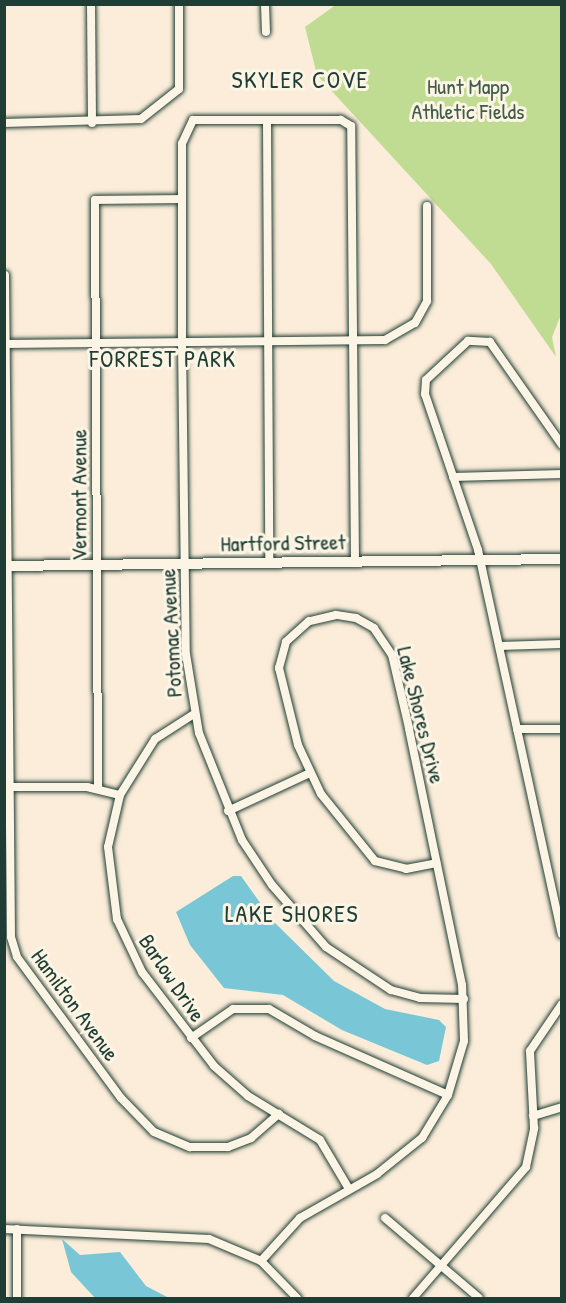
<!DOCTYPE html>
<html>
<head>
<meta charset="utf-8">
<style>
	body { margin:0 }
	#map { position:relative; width:566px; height:1303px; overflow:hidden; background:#fbedd9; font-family:"Patrick Hand",sans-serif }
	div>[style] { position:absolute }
	.green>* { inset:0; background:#c0db92 }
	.water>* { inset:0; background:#78c6d6 }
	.roads { filter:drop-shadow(0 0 2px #1f3d34) drop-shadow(0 0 2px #1f3d34) }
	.minor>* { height:8px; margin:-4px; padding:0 4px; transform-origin:4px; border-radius:4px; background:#fcf5e5 }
	.tertiary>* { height:10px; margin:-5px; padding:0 5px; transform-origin:5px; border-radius:5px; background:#fcf5e5 }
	span { translate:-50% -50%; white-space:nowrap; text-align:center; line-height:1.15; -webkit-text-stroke:6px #fcf5e5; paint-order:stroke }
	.park-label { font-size:22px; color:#3f5d47 }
	.street-label { font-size:22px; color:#1f3d34 }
	.neighbourhood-label { font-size:24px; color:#1f3d34; letter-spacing:1.5px }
	.frame { position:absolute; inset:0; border:6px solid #1f3d34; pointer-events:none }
</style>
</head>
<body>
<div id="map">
	<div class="green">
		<div style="clip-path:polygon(337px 4px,561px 5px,562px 312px,552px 337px,556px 357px,491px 264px,317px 75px,305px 27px)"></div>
	</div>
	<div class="water">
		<div style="clip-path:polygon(233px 876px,241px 876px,273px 921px,334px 981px,385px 1009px,439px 1020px,446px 1027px,439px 1061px,427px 1065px,342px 1030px,283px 995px,224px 988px,190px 945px,176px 912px)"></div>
		<div style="clip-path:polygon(62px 1239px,80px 1255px,120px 1252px,146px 1286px,169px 1298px,95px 1298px,71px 1272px)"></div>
	</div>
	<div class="roads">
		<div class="minor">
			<div style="left:91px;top:4px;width:119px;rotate:89.5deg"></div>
			<div style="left:265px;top:4px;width:28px;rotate:88deg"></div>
			<div style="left:267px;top:121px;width:442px;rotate:89.7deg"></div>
			<div style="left:4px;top:123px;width:137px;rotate:-1.7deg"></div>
			<div style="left:141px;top:119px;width:48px;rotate:-38.3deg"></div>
			<div style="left:179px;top:89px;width:85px;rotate:-90deg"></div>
			<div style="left:5px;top:275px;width:662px;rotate:89.48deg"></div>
			<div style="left:11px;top:937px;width:21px;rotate:73deg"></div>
			<div style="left:17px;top:957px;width:175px;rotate:53.6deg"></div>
			<div style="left:121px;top:1098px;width:47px;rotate:45.9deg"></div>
			<div style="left:154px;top:1132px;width:39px;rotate:23deg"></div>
			<div style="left:190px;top:1147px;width:38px"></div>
			<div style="left:228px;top:1147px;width:25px;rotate:-21deg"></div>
			<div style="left:251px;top:1138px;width:37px;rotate:-41deg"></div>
			<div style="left:4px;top:344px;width:381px;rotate:-0.6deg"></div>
			<div style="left:385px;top:340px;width:34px;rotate:-30deg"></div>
			<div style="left:415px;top:323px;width:25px;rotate:-61deg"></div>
			<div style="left:427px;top:301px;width:95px;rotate:-90deg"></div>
			<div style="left:562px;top:445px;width:126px;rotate:-125deg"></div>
			<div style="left:490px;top:342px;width:22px;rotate:-177deg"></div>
			<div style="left:468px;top:341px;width:57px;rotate:137.1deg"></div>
			<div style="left:426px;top:380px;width:14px;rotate:94deg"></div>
			<div style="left:425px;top:394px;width:165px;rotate:71.2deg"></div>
			<div style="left:478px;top:550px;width:393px;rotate:77.7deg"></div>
			<div style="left:453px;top:477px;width:109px;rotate:-1.6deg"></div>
			<div style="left:355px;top:562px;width:436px;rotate:-90.5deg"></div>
			<div style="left:351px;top:126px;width:12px;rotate:-149deg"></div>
			<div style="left:341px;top:120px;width:148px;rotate:180deg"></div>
			<div style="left:193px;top:120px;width:26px;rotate:115deg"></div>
			<div style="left:182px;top:144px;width:199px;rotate:90deg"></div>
			<div style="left:182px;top:343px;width:311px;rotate:89.3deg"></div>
			<div style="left:186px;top:654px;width:80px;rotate:80.7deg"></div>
			<div style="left:199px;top:733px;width:115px;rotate:68.1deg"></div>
			<div style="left:242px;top:840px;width:54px;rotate:56.3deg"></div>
			<div style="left:272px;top:885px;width:82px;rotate:48.9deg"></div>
			<div style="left:326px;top:947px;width:78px;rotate:33.5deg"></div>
			<div style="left:391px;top:990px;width:30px;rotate:15deg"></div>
			<div style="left:420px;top:998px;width:44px;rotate:1.3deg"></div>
			<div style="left:500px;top:646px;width:62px;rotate:-1.8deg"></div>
			<div style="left:194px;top:714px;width:46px;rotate:147.3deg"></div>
			<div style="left:155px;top:739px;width:66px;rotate:122deg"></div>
			<div style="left:120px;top:795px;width:53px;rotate:103deg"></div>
			<div style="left:108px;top:847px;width:73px;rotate:82.9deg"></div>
			<div style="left:117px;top:919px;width:59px;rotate:64.7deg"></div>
			<div style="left:142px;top:972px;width:118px;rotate:52.5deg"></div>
			<div style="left:214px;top:1066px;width:45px;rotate:41.4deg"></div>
			<div style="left:248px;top:1096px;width:84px;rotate:31.4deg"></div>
			<div style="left:320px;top:1140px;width:57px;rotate:59.4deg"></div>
			<div style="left:517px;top:729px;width:45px"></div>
			<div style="left:7px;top:787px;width:80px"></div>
			<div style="left:87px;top:787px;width:34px;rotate:14deg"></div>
			<div style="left:98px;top:789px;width:589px;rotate:-90.29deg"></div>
			<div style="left:95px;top:200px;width:86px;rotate:-0.7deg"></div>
			<div style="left:228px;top:811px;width:90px;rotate:-24.9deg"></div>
			<div style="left:191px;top:1038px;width:51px;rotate:-34.6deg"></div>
			<div style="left:233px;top:1009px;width:36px"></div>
			<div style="left:269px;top:1009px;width:53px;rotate:30.4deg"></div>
			<div style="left:315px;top:1036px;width:145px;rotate:23.9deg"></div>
			<div style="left:533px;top:1116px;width:30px;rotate:-17deg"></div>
			<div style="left:385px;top:1218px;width:123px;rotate:40.4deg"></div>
			<div style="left:4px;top:1229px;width:205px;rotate:2.8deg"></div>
			<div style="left:209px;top:1239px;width:56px;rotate:22.9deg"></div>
			<div style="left:261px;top:1261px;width:52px;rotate:45.8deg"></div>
			<div style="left:17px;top:1229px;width:69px;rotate:90deg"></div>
			<div style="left:261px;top:1261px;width:58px;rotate:-47.8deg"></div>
			<div style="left:300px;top:1218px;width:89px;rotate:-29.7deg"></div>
			<div style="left:377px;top:1174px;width:58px;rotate:-38.7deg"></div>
			<div style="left:422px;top:1138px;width:50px;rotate:-58.8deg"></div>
			<div style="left:448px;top:1095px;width:56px;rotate:-73.5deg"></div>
			<div style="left:464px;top:1041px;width:56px;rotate:-92deg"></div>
			<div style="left:462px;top:985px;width:262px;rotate:-101.7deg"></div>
			<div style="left:409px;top:728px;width:75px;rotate:-103.1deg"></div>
			<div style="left:392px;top:655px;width:32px;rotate:-124deg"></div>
			<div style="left:374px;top:628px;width:21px;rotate:-151deg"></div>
			<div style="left:356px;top:618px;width:20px;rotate:-171deg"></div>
			<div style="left:336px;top:615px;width:28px;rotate:167deg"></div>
			<div style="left:309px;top:621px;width:31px;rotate:138deg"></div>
			<div style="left:286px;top:642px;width:27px;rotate:105deg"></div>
			<div style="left:279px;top:668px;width:79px;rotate:76.1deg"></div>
			<div style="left:298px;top:745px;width:54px;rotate:64.9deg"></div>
			<div style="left:321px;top:794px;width:86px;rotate:51.1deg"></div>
			<div style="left:375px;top:861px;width:32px;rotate:14deg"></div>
			<div style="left:406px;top:869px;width:31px;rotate:-11deg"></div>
			<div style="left:413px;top:1298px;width:173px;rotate:-49.2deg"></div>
			<div style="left:526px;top:1167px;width:40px;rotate:-78deg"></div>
			<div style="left:534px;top:1128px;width:77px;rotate:-93deg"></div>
			<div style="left:530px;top:1051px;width:57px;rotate:-55.8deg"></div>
		</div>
		<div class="tertiary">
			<div style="left:4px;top:566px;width:558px;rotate:-0.72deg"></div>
		</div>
	</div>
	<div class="park-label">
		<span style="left:468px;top:99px">Hunt Mapp<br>Athletic Fields</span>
	</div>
	<div class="street-label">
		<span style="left:79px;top:495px;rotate:-90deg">Vermont Avenue</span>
		<span style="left:283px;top:543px;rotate:-1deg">Hartford Street</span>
		<span style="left:171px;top:633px;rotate:-93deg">Potomac Avenue</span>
		<span style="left:421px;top:715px;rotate:76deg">Lake Shores Drive</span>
		<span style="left:172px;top:978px;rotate:56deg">Barlow Drive</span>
		<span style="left:75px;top:1005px;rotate:54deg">Hamilton Avenue</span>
	</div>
	<div class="neighbourhood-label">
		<span style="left:300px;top:80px">SKYLER COVE</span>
		<span style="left:163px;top:359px">FORREST PARK</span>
		<span style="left:292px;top:914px">LAKE SHORES</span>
	</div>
	<div class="frame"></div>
</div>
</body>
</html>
